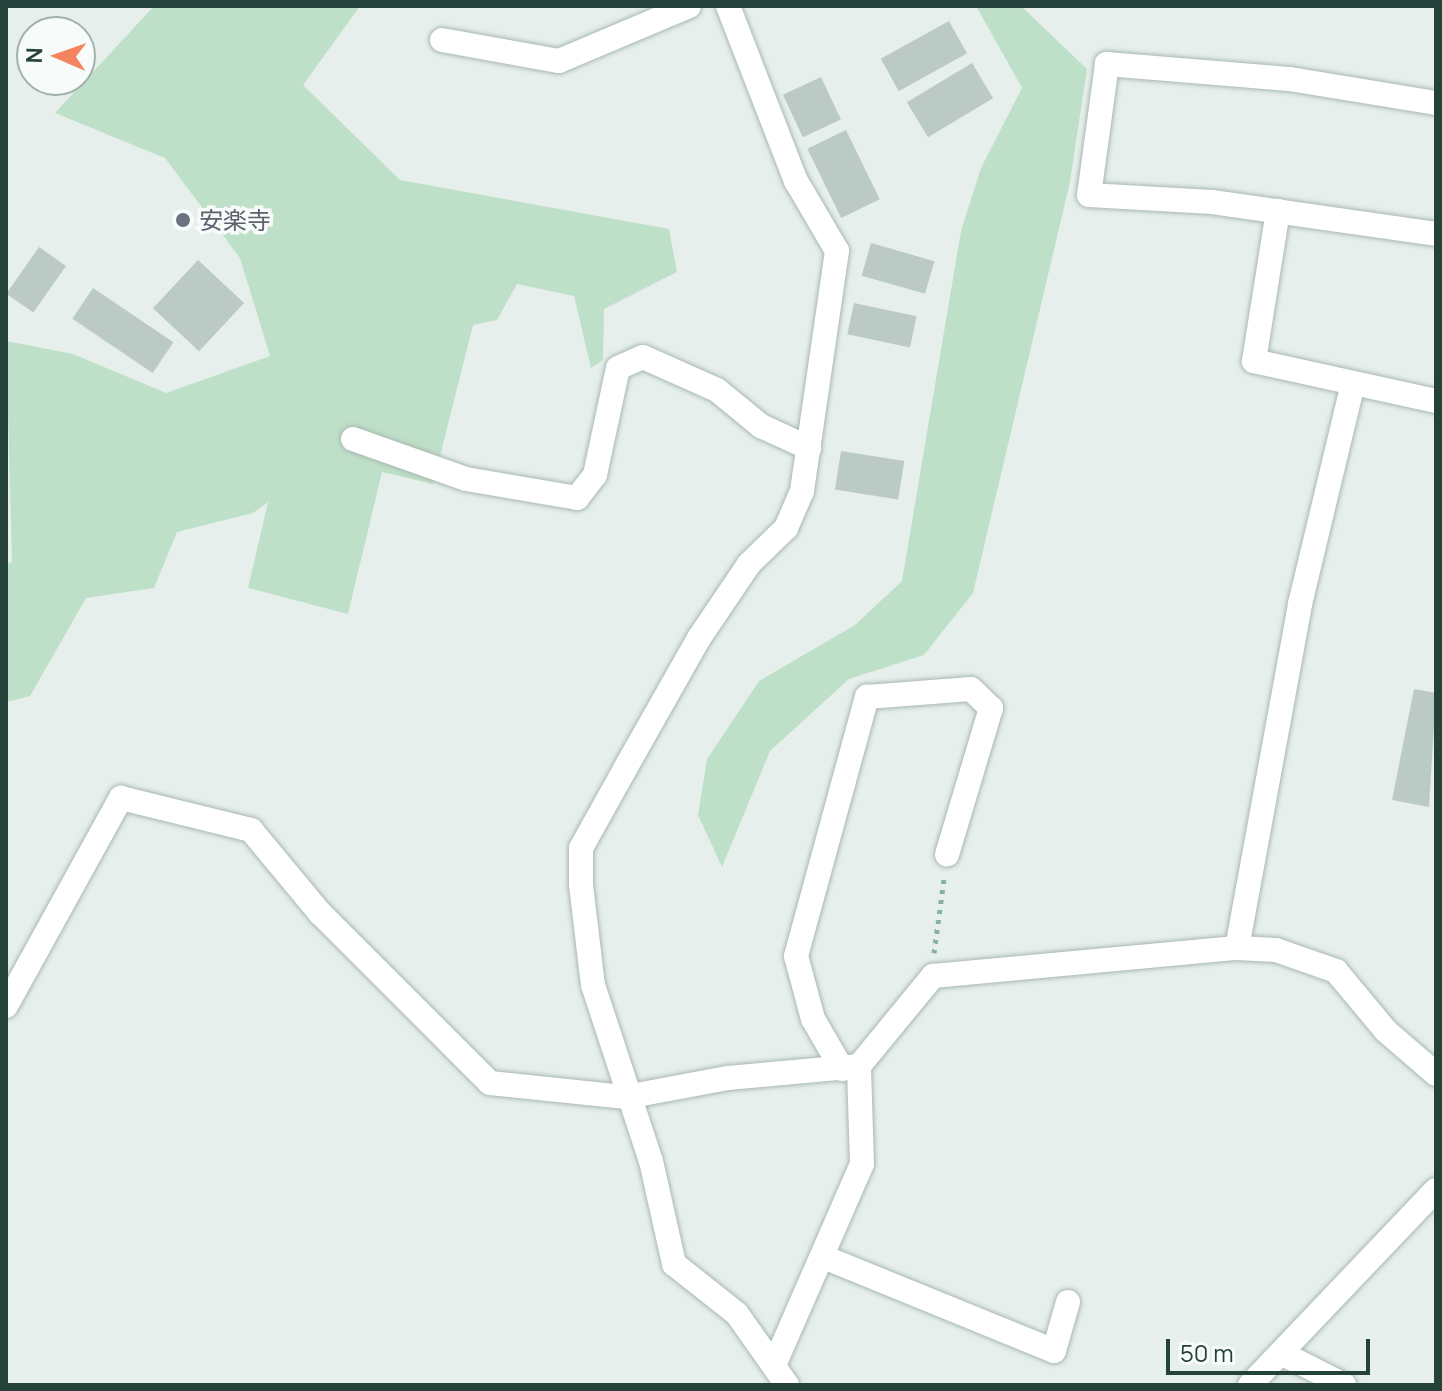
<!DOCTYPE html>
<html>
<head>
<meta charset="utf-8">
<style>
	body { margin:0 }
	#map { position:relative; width:1442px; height:1391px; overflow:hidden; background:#e6efeb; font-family:Manrope,"Noto Sans JP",sans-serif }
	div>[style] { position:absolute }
	.green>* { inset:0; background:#bfe0c8 }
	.building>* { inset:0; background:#bbcac4; transform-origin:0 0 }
	.path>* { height:5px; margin-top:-2.5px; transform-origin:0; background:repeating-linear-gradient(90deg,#86b3a5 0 4px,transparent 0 10px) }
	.roads { filter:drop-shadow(0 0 2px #a8b8b2) drop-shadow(0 0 2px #a8b8b2) }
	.minor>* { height:24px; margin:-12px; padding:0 12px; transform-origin:12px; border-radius:12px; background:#fff }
	.dots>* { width:22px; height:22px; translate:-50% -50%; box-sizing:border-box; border:4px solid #f7fbf9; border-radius:50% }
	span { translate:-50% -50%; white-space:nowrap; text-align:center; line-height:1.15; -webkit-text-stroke:7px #f7fbf9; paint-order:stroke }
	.worship-label { font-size:24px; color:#5b616d }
	.left { translate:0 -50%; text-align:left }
	.frame { position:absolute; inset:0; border:8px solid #24423a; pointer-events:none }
	.north { position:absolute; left:16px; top:16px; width:80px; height:80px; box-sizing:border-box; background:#f7fbf9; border:2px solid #a3b1ad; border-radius:50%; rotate:272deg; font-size:22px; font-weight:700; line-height:32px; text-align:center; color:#24423a }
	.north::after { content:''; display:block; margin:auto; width:28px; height:36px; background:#f4845f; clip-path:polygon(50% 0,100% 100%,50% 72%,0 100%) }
	.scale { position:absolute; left:1166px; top:1339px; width:204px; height:36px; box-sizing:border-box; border:4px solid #24423a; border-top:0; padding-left:10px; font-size:24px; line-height:28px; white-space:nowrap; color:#24423a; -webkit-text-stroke:6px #f7fbf9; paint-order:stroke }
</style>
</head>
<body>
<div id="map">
	<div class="green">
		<div style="clip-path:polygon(154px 6px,360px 6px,303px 85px,400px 180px,669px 229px,677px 272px,604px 309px,603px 360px,591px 368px,574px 296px,517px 284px,497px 320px,473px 325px,433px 484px,382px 472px,348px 614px,248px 588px,268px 502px,253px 513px,177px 532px,154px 588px,86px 598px,30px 696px,6px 702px,6px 565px,12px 562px,6px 341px,73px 354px,166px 393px,270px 356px,240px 258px,165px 158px,55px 113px)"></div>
		<div style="clip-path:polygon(976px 6px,1021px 6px,1087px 69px,1070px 182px,973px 593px,924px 655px,849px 679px,770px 751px,722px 867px,698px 815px,707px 759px,759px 681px,855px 625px,902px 581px,961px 231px,981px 168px,1022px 88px)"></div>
	</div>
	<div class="building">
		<div style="left:949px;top:21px;width:37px;height:78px;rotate:61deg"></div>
		<div style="left:972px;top:63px;width:41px;height:76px;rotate:59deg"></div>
		<div style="left:821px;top:77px;width:47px;height:42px;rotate:65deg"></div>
		<div style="left:846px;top:130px;width:77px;height:43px;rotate:64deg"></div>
		<div style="left:871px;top:243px;width:66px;height:34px;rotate:16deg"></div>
		<div style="left:39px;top:247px;width:33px;height:57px;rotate:35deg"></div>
		<div style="left:198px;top:260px;width:63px;height:66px;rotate:43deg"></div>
		<div style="left:93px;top:288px;width:97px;height:37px;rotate:34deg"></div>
		<div style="left:854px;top:303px;width:64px;height:32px;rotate:12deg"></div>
		<div style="left:841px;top:451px;width:64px;height:39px;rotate:9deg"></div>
		<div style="clip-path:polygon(1414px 689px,1436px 693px,1429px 807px,1392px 800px)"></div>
	</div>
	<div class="path">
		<div style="left:934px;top:953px;width:75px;rotate:-82.3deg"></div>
	</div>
	<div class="roads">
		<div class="minor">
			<div style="left:728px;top:6px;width:188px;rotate:68.8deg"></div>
			<div style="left:796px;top:181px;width:81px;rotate:59.6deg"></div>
			<div style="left:837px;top:251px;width:243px;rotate:98.3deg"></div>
			<div style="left:802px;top:491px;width:40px;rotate:113.4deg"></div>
			<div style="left:786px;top:528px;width:52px;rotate:135.8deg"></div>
			<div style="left:749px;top:564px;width:89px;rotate:124deg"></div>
			<div style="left:699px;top:638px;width:150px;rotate:119.5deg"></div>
			<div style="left:625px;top:769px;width:90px;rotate:119.1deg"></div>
			<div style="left:581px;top:848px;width:37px;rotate:90deg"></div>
			<div style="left:581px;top:885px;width:101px;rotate:83.2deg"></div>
			<div style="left:593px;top:985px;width:185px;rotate:71.8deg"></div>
			<div style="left:651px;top:1161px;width:106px;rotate:77.4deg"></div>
			<div style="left:674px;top:1264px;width:80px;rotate:38.4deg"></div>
			<div style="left:737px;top:1314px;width:87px;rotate:54.8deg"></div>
			<div style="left:442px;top:40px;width:119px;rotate:10.2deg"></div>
			<div style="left:559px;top:61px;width:141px;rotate:-22.9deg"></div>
			<div style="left:1436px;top:103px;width:149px;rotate:-170.7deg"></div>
			<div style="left:1289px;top:79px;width:183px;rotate:-175.3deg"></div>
			<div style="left:1107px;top:64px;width:132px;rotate:97.8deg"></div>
			<div style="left:1089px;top:195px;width:123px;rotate:3.3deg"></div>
			<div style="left:1212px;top:202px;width:226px;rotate:8.1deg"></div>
			<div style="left:1278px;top:211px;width:152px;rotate:99.1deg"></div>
			<div style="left:1254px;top:361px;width:186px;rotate:12.4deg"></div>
			<div style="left:353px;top:439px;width:120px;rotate:19.5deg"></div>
			<div style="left:466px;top:479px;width:113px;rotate:9.7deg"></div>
			<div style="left:577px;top:498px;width:29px;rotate:-52deg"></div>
			<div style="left:595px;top:475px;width:109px;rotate:-77.9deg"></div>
			<div style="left:618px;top:368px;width:27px;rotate:-24deg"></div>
			<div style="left:643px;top:357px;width:81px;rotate:24deg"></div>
			<div style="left:717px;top:390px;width:57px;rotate:39.3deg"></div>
			<div style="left:761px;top:426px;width:53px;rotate:24.6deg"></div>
			<div style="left:1237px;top:948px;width:350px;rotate:-79.6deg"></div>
			<div style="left:1300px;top:604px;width:226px;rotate:-76.5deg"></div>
			<div style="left:6px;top:1006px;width:238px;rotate:-61.1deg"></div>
			<div style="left:121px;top:798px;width:134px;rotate:13.8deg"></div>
			<div style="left:251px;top:830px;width:108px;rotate:50.3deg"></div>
			<div style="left:320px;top:913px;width:240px;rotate:45deg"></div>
			<div style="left:490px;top:1083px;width:137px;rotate:5.9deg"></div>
			<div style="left:626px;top:1097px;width:104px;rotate:-10.6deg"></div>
			<div style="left:728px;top:1078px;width:132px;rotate:-5.2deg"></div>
			<div style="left:859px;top:1066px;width:117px;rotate:-50.6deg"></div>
			<div style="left:933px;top:976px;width:305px;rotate:-5.3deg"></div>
			<div style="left:1237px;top:948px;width:39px;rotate:3deg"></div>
			<div style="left:1276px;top:950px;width:64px;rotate:19.3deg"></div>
			<div style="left:1336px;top:971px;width:78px;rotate:50.2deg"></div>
			<div style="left:1386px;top:1031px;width:66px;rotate:40.7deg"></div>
			<div style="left:842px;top:1069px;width:58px;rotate:-120.1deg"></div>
			<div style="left:813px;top:1019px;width:65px;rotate:-105.1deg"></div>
			<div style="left:796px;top:956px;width:269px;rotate:-74.7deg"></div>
			<div style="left:867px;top:697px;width:104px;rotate:-4.4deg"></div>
			<div style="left:971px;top:689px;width:28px;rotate:44deg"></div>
			<div style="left:991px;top:708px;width:153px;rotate:106.7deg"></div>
			<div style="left:826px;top:1258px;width:246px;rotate:22.2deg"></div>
			<div style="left:1054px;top:1351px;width:51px;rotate:-74.1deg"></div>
			<div style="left:1281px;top:1353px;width:71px;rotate:26.9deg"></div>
			<div style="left:775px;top:1363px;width:217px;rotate:-66.4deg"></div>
			<div style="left:862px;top:1164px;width:98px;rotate:-91.8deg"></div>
			<div style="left:1250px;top:1385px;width:269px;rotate:-46.4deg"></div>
		</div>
	</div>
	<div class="dots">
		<div style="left:183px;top:220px;background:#6b7280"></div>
	</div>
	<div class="worship-label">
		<span class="left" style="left:199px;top:220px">安楽寺</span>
	</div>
	<div class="frame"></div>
	<div class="north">N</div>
	<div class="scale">50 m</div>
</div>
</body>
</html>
